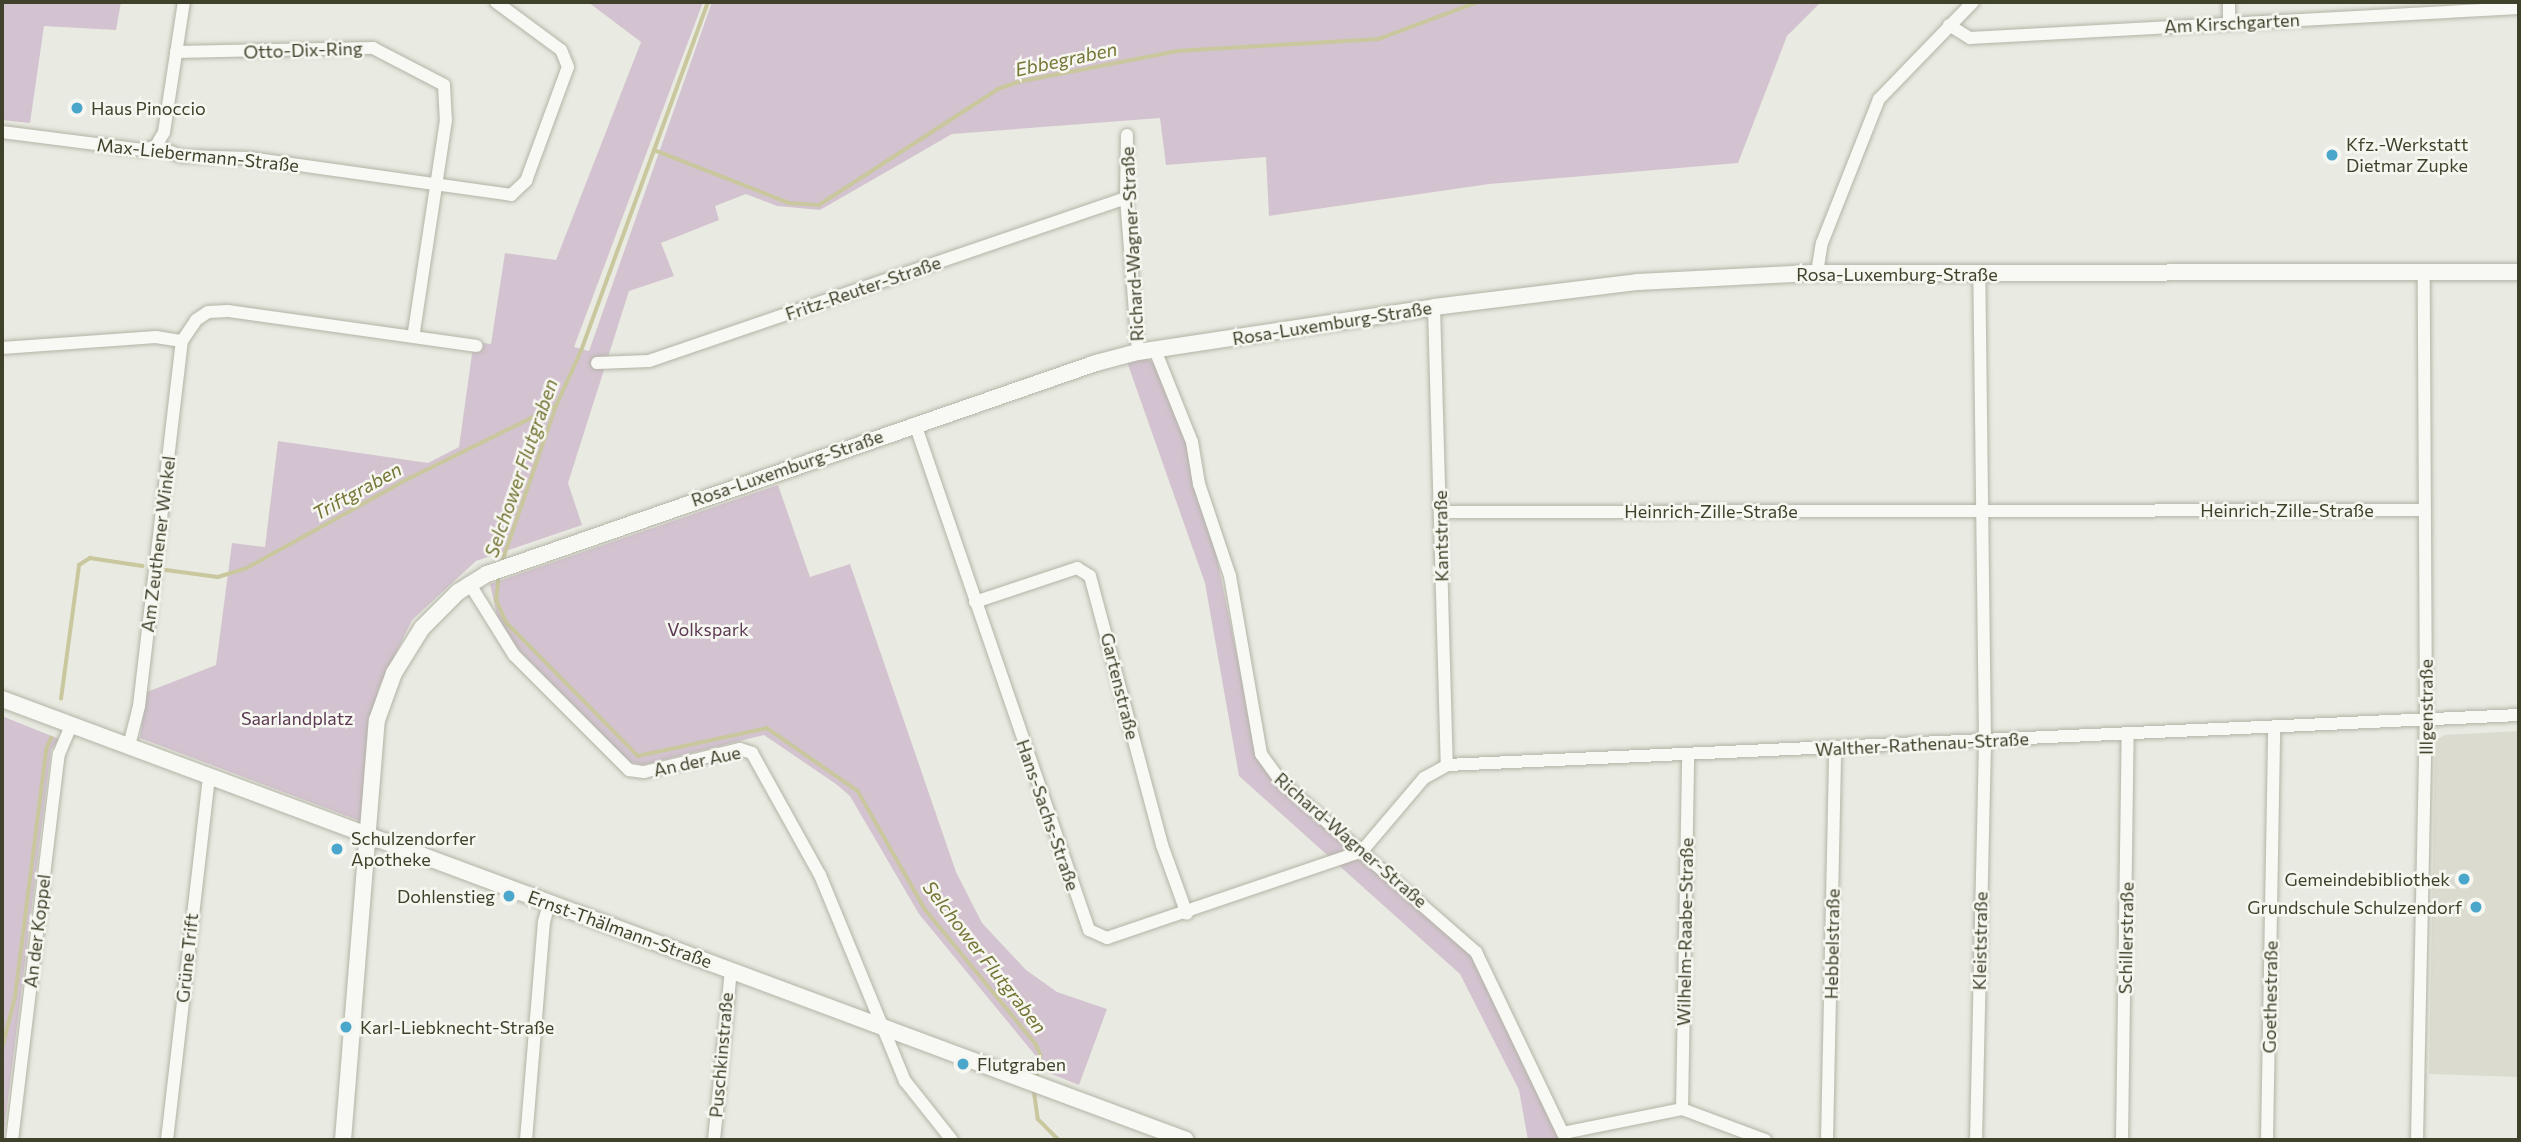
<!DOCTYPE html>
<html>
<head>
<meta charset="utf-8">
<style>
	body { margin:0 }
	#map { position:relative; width:2521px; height:1142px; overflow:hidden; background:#e9eae1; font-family:Commissioner,sans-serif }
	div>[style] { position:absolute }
	.built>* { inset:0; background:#dbdccf }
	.green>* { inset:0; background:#d3c3d0 }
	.stream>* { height:3.5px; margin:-1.75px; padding:0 1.75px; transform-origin:1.75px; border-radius:1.75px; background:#c9c79d }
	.roads { filter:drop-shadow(0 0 2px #b3b4a6) drop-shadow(0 0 2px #b3b4a6) }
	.minor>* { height:12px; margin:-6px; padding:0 6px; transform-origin:6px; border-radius:6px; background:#f8f8f4 }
	.tertiary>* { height:16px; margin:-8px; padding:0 8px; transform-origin:8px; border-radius:8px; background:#f8f8f4 }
	.dots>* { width:19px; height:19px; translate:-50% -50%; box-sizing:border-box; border:4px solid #f7f7f1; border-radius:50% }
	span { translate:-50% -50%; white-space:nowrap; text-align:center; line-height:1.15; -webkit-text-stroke:5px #f7f7f1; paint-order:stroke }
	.street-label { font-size:18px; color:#3f412a }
	.poi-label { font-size:18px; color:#3f412a }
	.left { translate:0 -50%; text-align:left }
	.right { translate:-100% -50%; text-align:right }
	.park-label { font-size:18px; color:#5c3853 }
	.water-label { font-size:19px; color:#747435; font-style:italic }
	.frame { position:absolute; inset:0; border:4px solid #3f412a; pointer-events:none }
</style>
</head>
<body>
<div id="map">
	<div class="built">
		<div style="clip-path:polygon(2519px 731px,2519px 1077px,2429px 1074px,2435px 741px,2444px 735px)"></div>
	</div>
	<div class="green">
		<div style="clip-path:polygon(2px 2px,121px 2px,116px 30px,44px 26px,30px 123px,2px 120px)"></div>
		<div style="clip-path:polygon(588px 2px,703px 2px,574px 347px,589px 351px,712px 2px,1821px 2px,1787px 36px,1738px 163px,1489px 184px,1269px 216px,1266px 157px,1166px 165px,1160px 118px,952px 134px,820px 210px,777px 206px,746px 194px,715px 206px,719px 220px,661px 243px,674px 276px,629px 291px,568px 483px,582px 525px,476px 561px,412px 620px,378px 690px,365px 762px,363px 822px,140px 738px,147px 692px,216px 665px,232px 543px,265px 547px,278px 441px,428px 463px,459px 447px,472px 354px,475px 342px,491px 344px,505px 253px,556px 260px,641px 42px)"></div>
		<div style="clip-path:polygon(1146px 358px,1154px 363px,1183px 430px,1215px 549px,1258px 757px,1470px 953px,1560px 1140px,1528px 1140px,1519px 1090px,1460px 974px,1239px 776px,1205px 583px,1126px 359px)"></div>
		<div style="clip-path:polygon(778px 485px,810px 577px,850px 564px,956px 872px,982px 923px,1026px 970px,1057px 992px,1107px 1009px,1079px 1085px,1034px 1067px,1035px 1055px,919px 914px,850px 796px,836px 784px,764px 735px,642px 765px,630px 762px,514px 645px,498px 620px,490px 584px)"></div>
		<div style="clip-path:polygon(2px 716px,59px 739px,51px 750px,3px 1140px)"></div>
	</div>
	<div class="stream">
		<div style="left:654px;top:150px;width:145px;rotate:21.4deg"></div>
		<div style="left:789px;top:203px;width:30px;rotate:4deg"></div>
		<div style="left:819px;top:205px;width:213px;rotate:-32.9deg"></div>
		<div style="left:998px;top:89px;width:21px;rotate:-19deg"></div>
		<div style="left:1018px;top:82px;width:162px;rotate:-11deg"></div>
		<div style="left:1177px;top:51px;width:202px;rotate:-3.4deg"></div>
		<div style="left:1379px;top:39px;width:106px;rotate:-20.5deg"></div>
		<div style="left:502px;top:562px;width:165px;rotate:-70.9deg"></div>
		<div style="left:556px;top:406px;width:60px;rotate:-65.6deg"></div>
		<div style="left:581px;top:351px;width:371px;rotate:-70deg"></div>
		<div style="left:166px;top:570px;width:52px;rotate:7.7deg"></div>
		<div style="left:218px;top:577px;width:28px;rotate:-17deg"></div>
		<div style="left:245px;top:569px;width:188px;rotate:-28.9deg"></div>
		<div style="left:410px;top:478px;width:163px;rotate:-26.3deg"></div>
		<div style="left:499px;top:576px;width:25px;rotate:95deg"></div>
		<div style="left:497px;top:601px;width:24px;rotate:66deg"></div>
		<div style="left:507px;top:623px;width:187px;rotate:45.4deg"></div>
		<div style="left:638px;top:756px;width:132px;rotate:-12.2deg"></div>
		<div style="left:767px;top:728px;width:111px;rotate:34.7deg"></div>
		<div style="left:858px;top:791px;width:136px;rotate:60.4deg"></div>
		<div style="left:925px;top:909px;width:175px;rotate:50.6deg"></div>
		<div style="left:1036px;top:1044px;width:12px;rotate:66deg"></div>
		<div style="left:1041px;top:1055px;width:23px;rotate:100deg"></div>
		<div style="left:61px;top:699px;width:135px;rotate:-82.3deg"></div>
		<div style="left:79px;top:565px;width:13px;rotate:-32deg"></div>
		<div style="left:90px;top:558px;width:53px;rotate:8.7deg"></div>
		<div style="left:2px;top:1049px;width:54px;rotate:-76deg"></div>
		<div style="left:15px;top:997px;width:249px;rotate:-82.8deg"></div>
		<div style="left:46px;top:750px;width:13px;rotate:-67deg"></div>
		<div style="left:1034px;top:1089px;width:30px;rotate:82deg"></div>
		<div style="left:1038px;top:1119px;width:30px;rotate:45deg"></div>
	</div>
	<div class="roads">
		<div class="minor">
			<div style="left:2229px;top:23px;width:21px;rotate:-90deg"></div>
			<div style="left:1949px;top:25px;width:25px;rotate:32deg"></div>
			<div style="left:1970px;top:38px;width:550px;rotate:-3.13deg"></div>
			<div style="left:176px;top:52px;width:197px;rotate:-1.2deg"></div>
			<div style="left:373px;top:48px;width:80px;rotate:27.5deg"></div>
			<div style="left:444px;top:85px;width:35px;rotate:87deg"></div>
			<div style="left:446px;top:120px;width:219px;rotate:98.6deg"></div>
			<div style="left:2px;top:132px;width:142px;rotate:7.3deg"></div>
			<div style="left:143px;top:150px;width:14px;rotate:-17deg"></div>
			<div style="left:156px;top:146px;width:27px;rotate:22deg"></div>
			<div style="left:181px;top:156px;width:68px;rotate:1.7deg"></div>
			<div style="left:249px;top:158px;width:265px;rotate:8deg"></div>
			<div style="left:511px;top:195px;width:21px;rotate:-43deg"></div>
			<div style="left:526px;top:181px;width:121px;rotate:-69.8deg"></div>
			<div style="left:568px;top:67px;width:18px;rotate:-112deg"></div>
			<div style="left:561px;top:50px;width:81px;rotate:-143.6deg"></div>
			<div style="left:1127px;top:135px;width:63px;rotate:90.9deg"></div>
			<div style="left:1126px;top:198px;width:154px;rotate:85.5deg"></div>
			<div style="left:156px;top:146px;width:16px;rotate:-60deg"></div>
			<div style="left:164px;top:132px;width:132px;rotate:-81.3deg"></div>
			<div style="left:1817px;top:273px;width:30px;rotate:-81deg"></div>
			<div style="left:1822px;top:243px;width:155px;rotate:-68.4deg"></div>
			<div style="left:1879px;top:99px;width:135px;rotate:-45.9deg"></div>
			<div style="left:1434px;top:307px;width:458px;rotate:88.4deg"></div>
			<div style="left:2px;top:348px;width:154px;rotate:-4.1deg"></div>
			<div style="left:156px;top:337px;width:26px;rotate:9deg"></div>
			<div style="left:1155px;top:350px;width:99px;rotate:68.1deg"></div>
			<div style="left:1192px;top:442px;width:43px;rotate:80.5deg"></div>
			<div style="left:1199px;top:484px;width:97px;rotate:71.4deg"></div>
			<div style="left:1230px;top:576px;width:181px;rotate:80.1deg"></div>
			<div style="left:1261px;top:754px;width:34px;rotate:54deg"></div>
			<div style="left:1281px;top:782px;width:259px;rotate:41.1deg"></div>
			<div style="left:1476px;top:952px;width:208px;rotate:64.4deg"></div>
			<div style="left:597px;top:363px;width:52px;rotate:-2.2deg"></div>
			<div style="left:649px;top:361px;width:504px;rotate:-18.87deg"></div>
			<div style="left:915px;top:424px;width:535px;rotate:71.02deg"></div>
			<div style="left:1089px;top:930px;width:20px;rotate:24deg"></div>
			<div style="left:1107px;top:938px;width:269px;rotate:-18.8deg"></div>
			<div style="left:1441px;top:512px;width:984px;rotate:-0.12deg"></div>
			<div style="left:469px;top:583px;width:85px;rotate:58deg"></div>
			<div style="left:514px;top:655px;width:163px;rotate:45deg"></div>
			<div style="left:629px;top:770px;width:15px;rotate:8deg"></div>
			<div style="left:644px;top:772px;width:99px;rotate:-13.5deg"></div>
			<div style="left:740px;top:749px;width:13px;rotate:18deg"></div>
			<div style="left:752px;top:753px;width:140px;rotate:60.9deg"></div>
			<div style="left:820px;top:875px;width:223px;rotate:67.6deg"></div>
			<div style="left:905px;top:1081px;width:75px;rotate:51.5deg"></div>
			<div style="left:975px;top:602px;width:108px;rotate:-18.4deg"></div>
			<div style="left:1077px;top:568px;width:15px;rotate:32deg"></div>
			<div style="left:1090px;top:576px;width:278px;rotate:75deg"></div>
			<div style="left:1162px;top:845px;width:73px;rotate:70.1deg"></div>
			<div style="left:129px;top:746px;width:41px;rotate:-76deg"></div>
			<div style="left:139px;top:706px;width:368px;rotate:-83.3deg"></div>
			<div style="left:182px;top:341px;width:25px;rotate:-56deg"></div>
			<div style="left:196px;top:320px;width:14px;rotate:-34deg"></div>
			<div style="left:208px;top:312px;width:20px;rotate:-3deg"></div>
			<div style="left:228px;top:311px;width:251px;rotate:8deg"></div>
			<div style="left:1362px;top:851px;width:96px;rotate:-49.7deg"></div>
			<div style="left:1424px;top:778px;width:26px;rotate:-29deg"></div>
			<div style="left:1447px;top:765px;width:1073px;rotate:-2.67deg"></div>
			<div style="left:1682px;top:1109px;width:355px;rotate:-89deg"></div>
			<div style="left:1563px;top:1133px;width:121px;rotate:-11.4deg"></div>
			<div style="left:1682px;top:1109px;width:89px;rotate:20.5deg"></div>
			<div style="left:12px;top:1140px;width:389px;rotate:-83.1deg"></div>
			<div style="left:59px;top:754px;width:33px;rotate:-67deg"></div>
			<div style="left:167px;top:1140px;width:365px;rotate:-83.4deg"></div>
			<div style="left:526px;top:1140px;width:219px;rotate:-85.3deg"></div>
			<div style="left:544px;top:922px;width:20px;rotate:-75deg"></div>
			<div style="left:714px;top:1140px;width:171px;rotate:-84.3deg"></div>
			<div style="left:1827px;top:1140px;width:391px;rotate:-88.8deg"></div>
			<div style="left:1976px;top:1140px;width:398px;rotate:-88.7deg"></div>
			<div style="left:1985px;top:742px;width:468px;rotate:-90.7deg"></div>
			<div style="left:2122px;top:1140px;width:405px;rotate:-89.2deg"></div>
			<div style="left:2267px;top:1140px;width:412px;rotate:-89deg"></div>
			<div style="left:2417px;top:1140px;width:420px;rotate:-88.8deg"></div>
			<div style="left:2426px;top:720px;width:447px;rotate:-90.3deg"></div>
		</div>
		<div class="tertiary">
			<div style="left:2px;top:699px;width:1263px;rotate:20.43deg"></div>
			<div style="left:343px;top:1140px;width:421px;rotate:-85.4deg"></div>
			<div style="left:377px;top:720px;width:50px;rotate:-70.1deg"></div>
			<div style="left:394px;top:673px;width:53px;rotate:-58.1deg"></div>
			<div style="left:422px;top:628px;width:51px;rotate:-45deg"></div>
			<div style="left:458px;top:592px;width:34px;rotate:-32deg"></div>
			<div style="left:487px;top:574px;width:645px;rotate:-19.11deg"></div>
			<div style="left:1096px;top:363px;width:43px;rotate:-14.7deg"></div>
			<div style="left:1138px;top:352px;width:299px;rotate:-8.6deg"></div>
			<div style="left:1434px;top:307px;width:206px;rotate:-7deg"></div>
			<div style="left:1638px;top:282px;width:174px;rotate:-3deg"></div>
			<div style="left:1812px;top:273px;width:707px;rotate:-0.08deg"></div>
		</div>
	</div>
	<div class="dots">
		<div style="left:77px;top:108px;background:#4aa6cb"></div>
		<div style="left:2332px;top:155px;background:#4aa6cb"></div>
		<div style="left:337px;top:849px;background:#4aa6cb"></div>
		<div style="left:2464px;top:879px;background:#4aa6cb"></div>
		<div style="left:509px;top:896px;background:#4aa6cb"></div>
		<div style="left:2476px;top:907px;background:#4aa6cb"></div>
		<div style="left:346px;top:1027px;background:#4aa6cb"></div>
		<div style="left:963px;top:1064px;background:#4aa6cb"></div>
	</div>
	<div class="street-label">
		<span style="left:2232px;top:23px;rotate:-3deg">Am Kirschgarten</span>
		<span style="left:303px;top:50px;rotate:-2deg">Otto-Dix-Ring</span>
		<span style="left:198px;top:155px;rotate:6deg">Max-Liebermann-Straße</span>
		<span style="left:1132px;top:244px;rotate:-93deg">Richard-Wagner-Straße</span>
		<span style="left:1897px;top:274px">Rosa-Luxemburg-Straße</span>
		<span style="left:863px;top:288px;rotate:-19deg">Fritz-Reuter-Straße</span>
		<span style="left:1332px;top:323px;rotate:-9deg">Rosa-Luxemburg-Straße</span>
		<span style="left:787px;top:468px;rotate:-19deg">Rosa-Luxemburg-Straße</span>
		<span style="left:2287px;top:510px">Heinrich-Zille-Straße</span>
		<span style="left:1711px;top:511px">Heinrich-Zille-Straße</span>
		<span style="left:1441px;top:536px;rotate:-91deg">Kantstraße</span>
		<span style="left:158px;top:544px;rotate:-83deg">Am Zeuthener Winkel</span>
		<span style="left:1120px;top:686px;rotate:76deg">Gartenstraße</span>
		<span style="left:2426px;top:707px;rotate:-90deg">Illgenstraße</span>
		<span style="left:1922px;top:744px;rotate:-3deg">Walther-Rathenau-Straße</span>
		<span style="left:697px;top:761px;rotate:-12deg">An der Aue</span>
		<span style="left:1048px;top:815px;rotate:71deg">Hans-Sachs-Straße</span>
		<span style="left:1351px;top:840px;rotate:41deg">Richard-Wagner-Straße</span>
		<span style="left:620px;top:929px;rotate:20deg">Ernst-Thälmann-Straße</span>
		<span style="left:37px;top:931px;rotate:-83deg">An der Koppel</span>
		<span style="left:1685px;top:932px;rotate:-89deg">Wilhelm-Raabe-Straße</span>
		<span style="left:2126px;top:938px;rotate:-89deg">Schillerstraße</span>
		<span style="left:1980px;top:941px;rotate:-89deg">Kleiststraße</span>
		<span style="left:1832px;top:944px;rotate:-89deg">Hebbelstraße</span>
		<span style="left:187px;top:958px;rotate:-84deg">Grüne Trift</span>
		<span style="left:2270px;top:997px;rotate:-89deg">Goethestraße</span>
		<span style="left:721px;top:1055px;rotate:-85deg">Puschkinstraße</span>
	</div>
	<div class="poi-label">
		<span class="left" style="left:91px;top:108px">Haus Pinoccio</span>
		<span class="left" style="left:2346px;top:155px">Kfz.-Werkstatt<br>Dietmar Zupke</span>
		<span class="left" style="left:351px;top:849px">Schulzendorfer<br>Apotheke</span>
		<span class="right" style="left:2450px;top:879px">Gemeindebibliothek</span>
		<span class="right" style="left:495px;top:896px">Dohlenstieg</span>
		<span class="right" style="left:2462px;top:907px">Grundschule Schulzendorf</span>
		<span class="left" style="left:360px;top:1027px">Karl-Liebknecht-Straße</span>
		<span class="left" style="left:977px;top:1064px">Flutgraben</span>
	</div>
	<div class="park-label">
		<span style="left:708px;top:629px">Volkspark</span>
		<span style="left:297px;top:718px">Saarlandplatz</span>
	</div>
	<div class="water-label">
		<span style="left:1066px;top:59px;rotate:-12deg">Ebbegraben</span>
		<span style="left:521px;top:468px;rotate:-71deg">Selchower Flutgraben</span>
		<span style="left:357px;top:491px;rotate:-29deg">Triftgraben</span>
		<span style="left:985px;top:957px;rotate:52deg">Selchower Flutgraben</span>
	</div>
	<div class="frame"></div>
</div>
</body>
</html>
